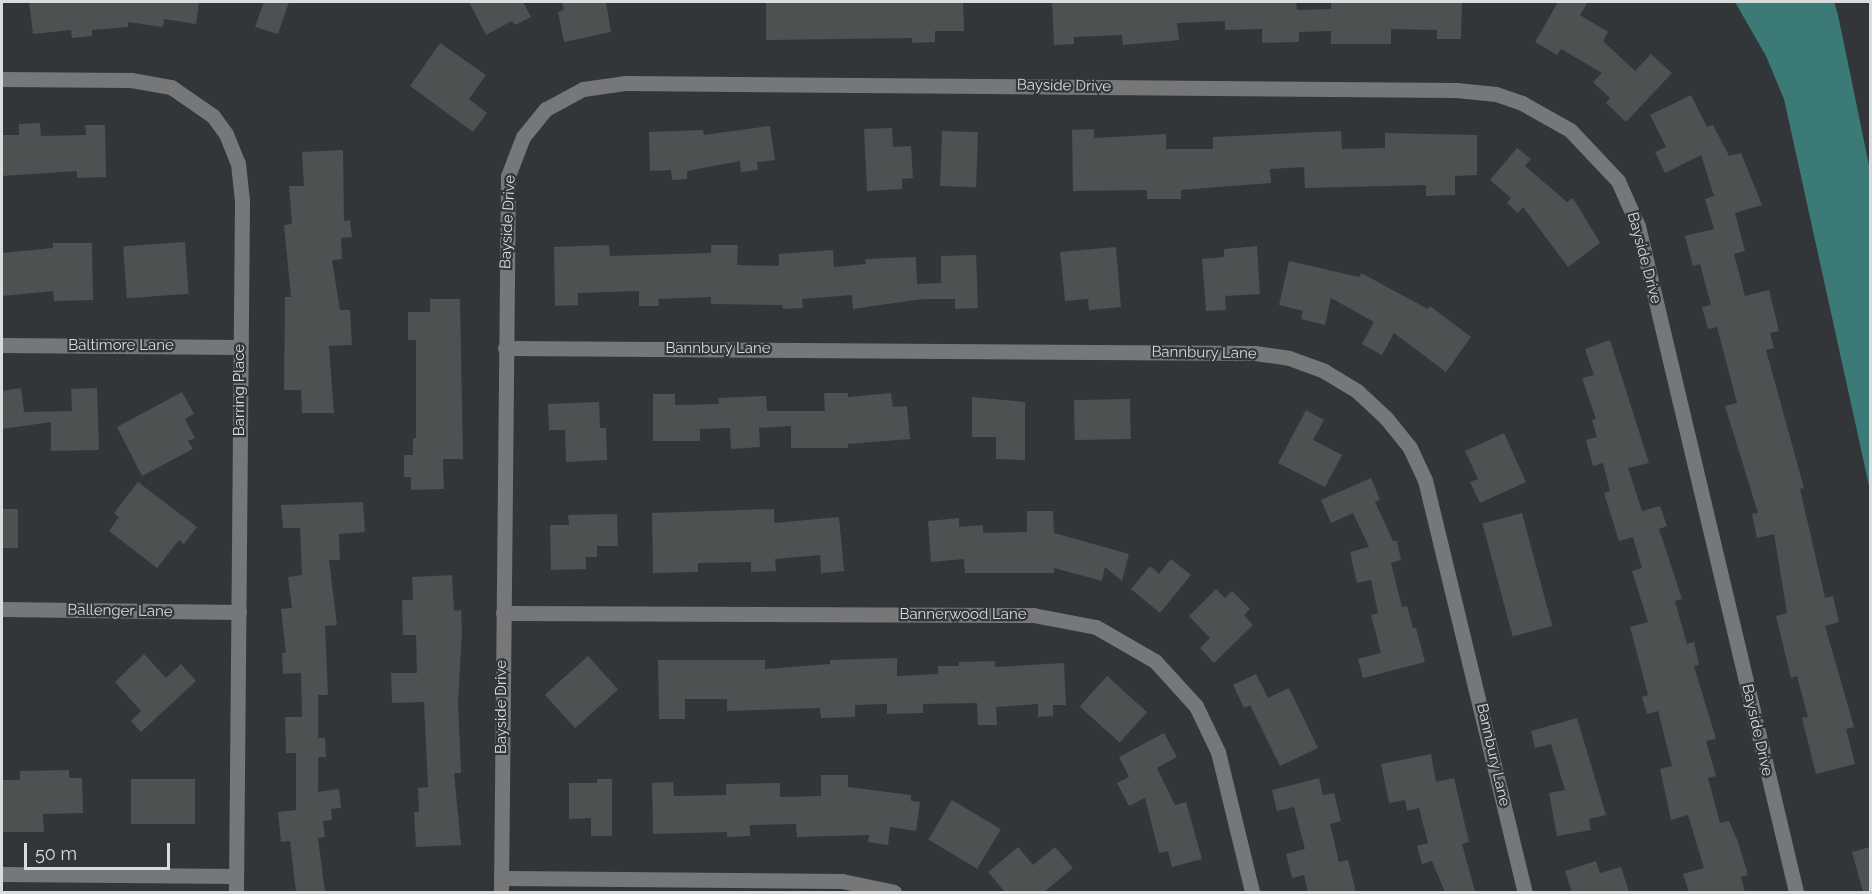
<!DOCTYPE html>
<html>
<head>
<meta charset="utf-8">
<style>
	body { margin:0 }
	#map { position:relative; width:1872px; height:894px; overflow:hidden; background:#333639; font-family:Raleway,sans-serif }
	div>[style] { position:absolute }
	.water>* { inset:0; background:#3c7a77 }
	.building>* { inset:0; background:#4c5152; transform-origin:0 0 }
	.minor>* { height:15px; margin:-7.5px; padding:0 7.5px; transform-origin:7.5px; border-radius:7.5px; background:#767778 }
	span { translate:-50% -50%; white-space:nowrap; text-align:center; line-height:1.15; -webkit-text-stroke:4.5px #333639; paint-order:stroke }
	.street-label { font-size:15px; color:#d9dbdd }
	.frame { position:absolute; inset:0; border:3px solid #d9dbdd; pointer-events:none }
	.scale { position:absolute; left:24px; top:843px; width:146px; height:27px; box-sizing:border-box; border:3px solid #d9dbdd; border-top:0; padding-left:8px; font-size:18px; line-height:21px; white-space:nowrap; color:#d9dbdd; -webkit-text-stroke:4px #333639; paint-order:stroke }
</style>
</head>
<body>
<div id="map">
	<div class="water">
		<div style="clip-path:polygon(1735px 2px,1834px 2px,1838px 15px,1870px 170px,1870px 490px,1784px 99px,1766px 56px)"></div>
	</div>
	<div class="building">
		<div style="clip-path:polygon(29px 2px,199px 2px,196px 24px,164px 19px,163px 27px,128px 22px,128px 27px,92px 30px,92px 36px,72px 38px,71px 30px,33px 34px)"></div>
		<div style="clip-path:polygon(264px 2px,289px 2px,278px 34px,255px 27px)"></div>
		<div style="clip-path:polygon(469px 2px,523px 2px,531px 17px,515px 25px,512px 21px,486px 35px)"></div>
		<div style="clip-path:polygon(562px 2px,606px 2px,611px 32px,564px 42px,558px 12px,564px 10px)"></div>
		<div style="clip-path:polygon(766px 2px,963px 2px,964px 31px,935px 31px,935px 42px,912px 43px,912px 38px,766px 40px)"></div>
		<div style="clip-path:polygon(1052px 2px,1296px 2px,1297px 10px,1331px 9px,1331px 2px,1462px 2px,1461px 39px,1437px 39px,1437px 30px,1391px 29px,1391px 44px,1331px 44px,1331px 31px,1299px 32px,1299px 42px,1262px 43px,1262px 29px,1225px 30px,1225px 21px,1177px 23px,1179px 40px,1123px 45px,1122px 35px,1074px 37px,1074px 44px,1054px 45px)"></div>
		<div style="clip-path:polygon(1558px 2px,1588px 2px,1580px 15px,1608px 32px,1603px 41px,1635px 71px,1651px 54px,1672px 73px,1626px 122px,1606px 103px,1610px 98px,1593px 82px,1602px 73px,1561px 49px,1557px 55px,1535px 42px)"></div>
		<div style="clip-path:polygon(440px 43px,486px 75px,469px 99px,487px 113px,473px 132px,410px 86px)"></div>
		<div style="clip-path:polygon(1691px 95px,1707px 127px,1713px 125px,1729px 156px,1741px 153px,1762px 205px,1735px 213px,1745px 251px,1734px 254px,1745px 296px,1769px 290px,1779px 331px,1770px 333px,1774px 348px,1766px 350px,1804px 488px,1800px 489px,1825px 598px,1833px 596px,1839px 622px,1825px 626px,1854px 727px,1846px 729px,1855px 764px,1816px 774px,1802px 718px,1808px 717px,1797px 676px,1791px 678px,1776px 616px,1787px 613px,1774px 534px,1757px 538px,1752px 514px,1758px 513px,1725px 406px,1737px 403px,1717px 327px,1708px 329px,1702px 307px,1711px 305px,1700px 264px,1693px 266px,1685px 236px,1714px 229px,1705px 199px,1714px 196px,1701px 155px,1665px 173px,1655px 152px,1666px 147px,1650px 115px)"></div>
		<div style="clip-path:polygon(40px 123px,41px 136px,86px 135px,85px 125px,105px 125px,106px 177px,77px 178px,77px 171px,2px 176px,2px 135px,19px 135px,19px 124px)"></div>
		<div style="clip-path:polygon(770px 126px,775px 160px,757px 162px,758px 170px,741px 172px,740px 161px,687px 171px,687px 179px,672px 180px,671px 170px,650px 171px,649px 132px,703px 130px,704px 135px)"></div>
		<div style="clip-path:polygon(892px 128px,893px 147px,911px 146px,913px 178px,902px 179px,902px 189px,867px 191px,864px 129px)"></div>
		<div style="clip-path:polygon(1094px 129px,1094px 138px,1166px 134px,1166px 149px,1213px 149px,1213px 137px,1341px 131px,1342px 149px,1385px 148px,1385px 133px,1477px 135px,1477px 175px,1455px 176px,1455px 195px,1426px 196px,1426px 185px,1305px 188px,1304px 167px,1270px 169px,1271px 183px,1181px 190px,1181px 199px,1147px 199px,1147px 190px,1073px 191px,1072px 130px)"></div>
		<div style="left:942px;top:131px;width:36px;height:55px;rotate:2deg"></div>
		<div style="clip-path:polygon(1517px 148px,1531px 159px,1525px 166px,1567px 202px,1573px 198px,1600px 243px,1568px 267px,1523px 207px,1518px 213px,1507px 203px,1511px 198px,1490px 180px)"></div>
		<div style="clip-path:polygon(343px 150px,344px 221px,350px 220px,352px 237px,341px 238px,342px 259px,332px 260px,340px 310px,350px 310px,352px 345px,329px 346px,334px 413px,302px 413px,301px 390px,284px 390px,285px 297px,291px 297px,284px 225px,292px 224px,289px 186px,304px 186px,302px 152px)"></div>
		<div style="left:185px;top:242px;width:52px;height:62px;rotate:86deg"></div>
		<div style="clip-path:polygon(53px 243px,92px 243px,93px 300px,54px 301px,53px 291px,2px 296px,2px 253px,53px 248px)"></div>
		<div style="clip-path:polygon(609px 245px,610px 256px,711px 253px,711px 245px,738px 245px,737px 265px,779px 266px,779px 254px,833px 250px,834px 267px,866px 264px,865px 259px,916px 257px,917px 284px,941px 283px,941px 256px,976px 255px,978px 308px,955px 309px,955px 299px,922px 299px,853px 309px,852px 295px,802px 299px,803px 308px,783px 309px,782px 305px,711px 304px,711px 297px,658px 299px,659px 306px,639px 306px,639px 291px,578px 293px,578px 305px,555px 306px,554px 247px)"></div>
		<div style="clip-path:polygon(1257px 246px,1260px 294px,1225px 296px,1226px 310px,1206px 311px,1202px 259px,1224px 257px,1224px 249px)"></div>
		<div style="clip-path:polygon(1116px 247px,1121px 307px,1089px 310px,1088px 299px,1065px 301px,1060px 252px)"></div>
		<div style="clip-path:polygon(1289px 261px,1359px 277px,1361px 273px,1428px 309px,1430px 306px,1471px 337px,1446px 372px,1394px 333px,1382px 355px,1362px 344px,1374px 322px,1331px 298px,1325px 325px,1301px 319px,1303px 311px,1279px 305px)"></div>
		<div style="clip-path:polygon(430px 299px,460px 299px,463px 459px,443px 459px,444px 489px,411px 490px,411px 477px,404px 477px,404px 455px,413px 455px,413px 438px,416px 438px,416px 340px,408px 340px,408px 312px,430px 312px)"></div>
		<div style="clip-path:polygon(1610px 340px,1649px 463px,1628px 468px,1642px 511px,1660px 506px,1667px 526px,1659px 529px,1682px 599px,1675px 601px,1687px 644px,1694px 642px,1699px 665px,1694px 666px,1716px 739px,1706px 741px,1716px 776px,1708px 778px,1720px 823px,1729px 821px,1738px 842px,1748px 875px,1741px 877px,1745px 892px,1689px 892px,1683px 874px,1704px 868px,1688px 815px,1671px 820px,1660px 769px,1672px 766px,1658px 711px,1647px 714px,1642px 697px,1648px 695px,1630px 627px,1648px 622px,1632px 571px,1642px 568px,1633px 537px,1619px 541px,1604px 493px,1610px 491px,1603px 463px,1593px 466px,1586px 440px,1597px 437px,1592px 420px,1596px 419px,1582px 378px,1594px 375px,1585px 349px)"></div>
		<div style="clip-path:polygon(21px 388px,24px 412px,72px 411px,71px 389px,97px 388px,99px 450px,51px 451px,51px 422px,2px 429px,2px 391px)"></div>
		<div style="clip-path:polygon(182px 392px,194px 414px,185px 419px,195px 438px,188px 441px,193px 449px,142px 476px,117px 427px)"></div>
		<div style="clip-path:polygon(824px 393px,848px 393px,848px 397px,891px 393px,893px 407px,907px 406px,910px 439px,848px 444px,848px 448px,791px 448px,791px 426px,759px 428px,760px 447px,731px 449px,730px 428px,700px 429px,700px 441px,653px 441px,653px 394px,675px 394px,675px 405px,719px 404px,718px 398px,766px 396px,767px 411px,825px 411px)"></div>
		<div style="clip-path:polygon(972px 397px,1025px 402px,1025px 460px,996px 459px,996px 437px,972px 437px)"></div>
		<div style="left:1130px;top:399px;width:40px;height:56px;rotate:89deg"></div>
		<div style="clip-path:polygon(599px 402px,600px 428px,606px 428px,607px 460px,566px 462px,565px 430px,549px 430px,548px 404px)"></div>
		<div style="clip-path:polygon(1306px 410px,1324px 420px,1313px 440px,1342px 455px,1325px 487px,1278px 463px)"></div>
		<div style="clip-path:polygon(1504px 433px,1526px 482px,1480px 503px,1470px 482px,1478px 479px,1465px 451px)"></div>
		<div style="clip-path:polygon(1371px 478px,1380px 500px,1375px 502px,1393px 541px,1397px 541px,1401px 560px,1391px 563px,1402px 607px,1407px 606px,1413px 628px,1416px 628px,1425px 662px,1363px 678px,1358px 659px,1381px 653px,1371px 615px,1378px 613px,1371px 580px,1357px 583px,1350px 552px,1369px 547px,1353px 513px,1331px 523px,1321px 500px)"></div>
		<div style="clip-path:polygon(138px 482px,197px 527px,184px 544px,179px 540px,157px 568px,109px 531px,119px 517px,114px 513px)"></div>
		<div style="clip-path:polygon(363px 502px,365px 532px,339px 534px,340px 560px,329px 560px,337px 625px,325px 626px,328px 695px,318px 695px,318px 738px,325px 738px,326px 757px,318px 757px,318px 792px,339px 789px,341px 808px,331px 809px,332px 820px,323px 821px,325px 837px,318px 838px,325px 892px,296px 892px,290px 841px,281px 842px,278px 812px,296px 810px,296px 753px,286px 753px,285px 717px,302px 717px,301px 673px,283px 674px,282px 653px,286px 653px,281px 609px,292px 608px,288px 577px,302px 575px,300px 528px,283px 528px,281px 505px)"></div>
		<div style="left:2px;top:509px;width:16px;height:39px"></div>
		<div style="clip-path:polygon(774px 509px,774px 523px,839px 517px,844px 571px,821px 573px,820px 555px,775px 559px,776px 571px,751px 572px,751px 562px,698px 563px,698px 572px,653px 573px,652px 513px)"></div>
		<div style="clip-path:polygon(1027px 511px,1053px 511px,1054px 533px,1129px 554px,1122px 581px,1105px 567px,1102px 581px,1054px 568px,1054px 573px,965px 573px,964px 559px,931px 562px,928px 521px,959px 518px,959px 527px,983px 525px,983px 533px,1027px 532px)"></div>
		<div style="left:1522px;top:513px;width:117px;height:41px;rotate:75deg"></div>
		<div style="clip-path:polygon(617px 514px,618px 546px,597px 546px,597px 557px,586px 557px,586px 569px,551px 570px,550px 525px,569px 525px,568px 515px)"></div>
		<div style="clip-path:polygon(1171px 559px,1191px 575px,1160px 613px,1131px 589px,1150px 566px,1159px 574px)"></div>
		<div style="clip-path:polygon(452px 575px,454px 611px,461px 610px,462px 633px,458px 701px,461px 773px,454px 773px,461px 845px,416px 847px,414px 812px,419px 812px,418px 788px,428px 787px,424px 702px,392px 703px,391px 673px,417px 673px,416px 635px,403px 635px,402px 600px,413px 600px,412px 577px)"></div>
		<div style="clip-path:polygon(1216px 589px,1225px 598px,1232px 591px,1250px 609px,1244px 615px,1253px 625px,1214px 663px,1200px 648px,1210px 638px,1189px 616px)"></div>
		<div style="clip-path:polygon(144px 654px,166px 678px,181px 664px,196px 681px,141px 732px,131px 721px,141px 711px,115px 682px)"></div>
		<div style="left:588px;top:656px;width:45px;height:58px;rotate:48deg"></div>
		<div style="clip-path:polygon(897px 658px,897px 676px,938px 674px,938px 666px,959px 666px,959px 662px,995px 661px,995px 667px,1064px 663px,1066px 705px,1053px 705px,1053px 716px,1038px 717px,1038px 704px,996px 707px,997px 725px,978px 725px,977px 703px,923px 704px,923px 713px,887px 714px,887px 704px,855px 705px,855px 717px,821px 718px,820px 708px,727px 711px,727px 699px,685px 699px,685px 719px,659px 719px,658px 660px,765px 660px,765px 669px,830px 664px,830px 660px)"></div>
		<div style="clip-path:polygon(1256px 674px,1268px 698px,1289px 688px,1318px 748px,1280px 766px,1250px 705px,1244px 708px,1233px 685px)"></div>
		<div style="left:1107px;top:676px;width:54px;height:41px;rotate:42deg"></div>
		<div style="clip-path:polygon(1577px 718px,1606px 815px,1589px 819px,1591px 830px,1557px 836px,1549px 793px,1565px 790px,1551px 744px,1535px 748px,1531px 731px)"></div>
		<div style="clip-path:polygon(1164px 733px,1177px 757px,1157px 768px,1175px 805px,1186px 802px,1202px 859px,1172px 867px,1168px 851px,1159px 853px,1145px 798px,1129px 806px,1117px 783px,1129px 777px,1119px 757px)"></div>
		<div style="clip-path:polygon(1431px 754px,1436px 782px,1454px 778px,1469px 842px,1462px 844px,1475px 892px,1445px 892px,1432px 861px,1422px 864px,1417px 846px,1428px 843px,1419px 808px,1407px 811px,1405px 800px,1389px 803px,1381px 764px)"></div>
		<div style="clip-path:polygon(69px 770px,69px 778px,82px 778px,83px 813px,43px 814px,44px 832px,2px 832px,2px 780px,20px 780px,20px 771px)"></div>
		<div style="clip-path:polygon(821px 775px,848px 775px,848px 787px,911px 795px,911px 801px,920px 802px,916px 831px,890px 827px,888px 845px,868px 842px,869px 835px,797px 837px,796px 824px,750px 825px,750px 836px,727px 837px,727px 832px,653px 834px,652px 783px,673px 782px,674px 796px,726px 795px,726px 784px,780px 783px,780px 797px,821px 796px)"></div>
		<div style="clip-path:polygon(1319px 778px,1323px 795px,1334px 793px,1341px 821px,1330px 824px,1339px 862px,1348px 860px,1356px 892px,1308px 892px,1304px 875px,1292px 878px,1286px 854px,1305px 849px,1294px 807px,1277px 811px,1272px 790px)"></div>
		<div style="left:131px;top:779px;width:64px;height:45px"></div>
		<div style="clip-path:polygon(597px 779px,612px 779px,612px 836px,591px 836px,591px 818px,569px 819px,569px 783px,597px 783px)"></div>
		<div style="left:952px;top:800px;width:57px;height:46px;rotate:31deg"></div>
		<div style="clip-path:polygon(1018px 847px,1033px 865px,1055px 847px,1073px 868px,1044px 892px,1005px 892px,988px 872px)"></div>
		<div style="clip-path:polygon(1870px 847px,1870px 892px,1863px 892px,1852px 852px)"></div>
		<div style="clip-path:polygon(1596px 861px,1600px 873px,1621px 867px,1629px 892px,1572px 892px,1565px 871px)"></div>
	</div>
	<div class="minor">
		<div style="left:2px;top:79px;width:129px;rotate:0.4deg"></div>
		<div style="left:131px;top:80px;width:41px;rotate:9.9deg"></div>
		<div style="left:171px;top:87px;width:51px;rotate:34.6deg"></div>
		<div style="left:213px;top:116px;width:22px;rotate:54deg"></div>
		<div style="left:226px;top:134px;width:31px;rotate:68deg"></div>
		<div style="left:238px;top:163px;width:39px;rotate:84deg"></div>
		<div style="left:242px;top:202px;width:690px;rotate:90.5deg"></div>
		<div style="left:2px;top:345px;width:238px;rotate:0.5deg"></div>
		<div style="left:505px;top:348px;width:750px;rotate:0.38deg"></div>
		<div style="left:1255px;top:353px;width:34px;rotate:8deg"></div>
		<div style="left:1289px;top:358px;width:37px;rotate:20deg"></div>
		<div style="left:1324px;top:371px;width:39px;rotate:31deg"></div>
		<div style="left:1357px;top:391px;width:40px;rotate:43deg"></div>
		<div style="left:1386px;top:418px;width:38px;rotate:51deg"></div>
		<div style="left:1410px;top:448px;width:35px;rotate:65deg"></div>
		<div style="left:1425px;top:480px;width:424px;rotate:76.4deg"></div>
		<div style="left:2px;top:609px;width:237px;rotate:0.7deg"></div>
		<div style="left:503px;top:613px;width:530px;rotate:0.22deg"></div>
		<div style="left:1033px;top:615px;width:64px;rotate:10.8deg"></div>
		<div style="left:1096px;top:627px;width:68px;rotate:30deg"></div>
		<div style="left:1155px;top:661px;width:61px;rotate:47.7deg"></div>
		<div style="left:1196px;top:706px;width:51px;rotate:64.4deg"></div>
		<div style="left:1218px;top:752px;width:144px;rotate:76.3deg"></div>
		<div style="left:2px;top:874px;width:234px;rotate:0.5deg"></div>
		<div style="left:501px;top:878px;width:341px;rotate:0.5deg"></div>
		<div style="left:842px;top:881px;width:53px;rotate:11.9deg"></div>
		<div style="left:501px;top:892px;width:716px;rotate:-89.44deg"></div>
		<div style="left:508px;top:176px;width:42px;rotate:-69deg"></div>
		<div style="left:523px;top:137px;width:36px;rotate:-51deg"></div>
		<div style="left:546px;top:109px;width:42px;rotate:-28.4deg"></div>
		<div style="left:583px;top:89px;width:42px;rotate:-8.1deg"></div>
		<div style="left:625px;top:83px;width:831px;rotate:0.48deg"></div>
		<div style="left:1456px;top:90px;width:40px;rotate:5.7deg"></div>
		<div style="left:1496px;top:94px;width:28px;rotate:19deg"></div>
		<div style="left:1522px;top:103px;width:55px;rotate:29.4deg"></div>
		<div style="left:1570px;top:130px;width:70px;rotate:46.7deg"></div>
		<div style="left:1618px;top:181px;width:49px;rotate:66deg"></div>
		<div style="left:1638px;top:226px;width:684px;rotate:76.65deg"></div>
	</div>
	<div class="street-label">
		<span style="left:1064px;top:86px;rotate:1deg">Bayside Drive</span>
		<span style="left:508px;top:222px;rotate:-87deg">Bayside Drive</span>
		<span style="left:1644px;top:258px;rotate:75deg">Bayside Drive</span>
		<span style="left:121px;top:346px">Baltimore Lane</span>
		<span style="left:718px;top:349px">Bannbury Lane</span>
		<span style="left:1204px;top:353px;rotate:1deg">Bannbury Lane</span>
		<span style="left:240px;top:390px;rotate:-90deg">Barring Place</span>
		<span style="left:120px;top:611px;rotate:1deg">Ballenger Lane</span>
		<span style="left:963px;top:615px">Bannerwood Lane</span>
		<span style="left:502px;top:707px;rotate:-90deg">Bayside Drive</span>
		<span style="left:1757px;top:730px;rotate:77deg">Bayside Drive</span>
		<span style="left:1493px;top:755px;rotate:77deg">Bannbury Lane</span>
	</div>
	<div class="frame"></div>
	<div class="scale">50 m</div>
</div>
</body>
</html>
